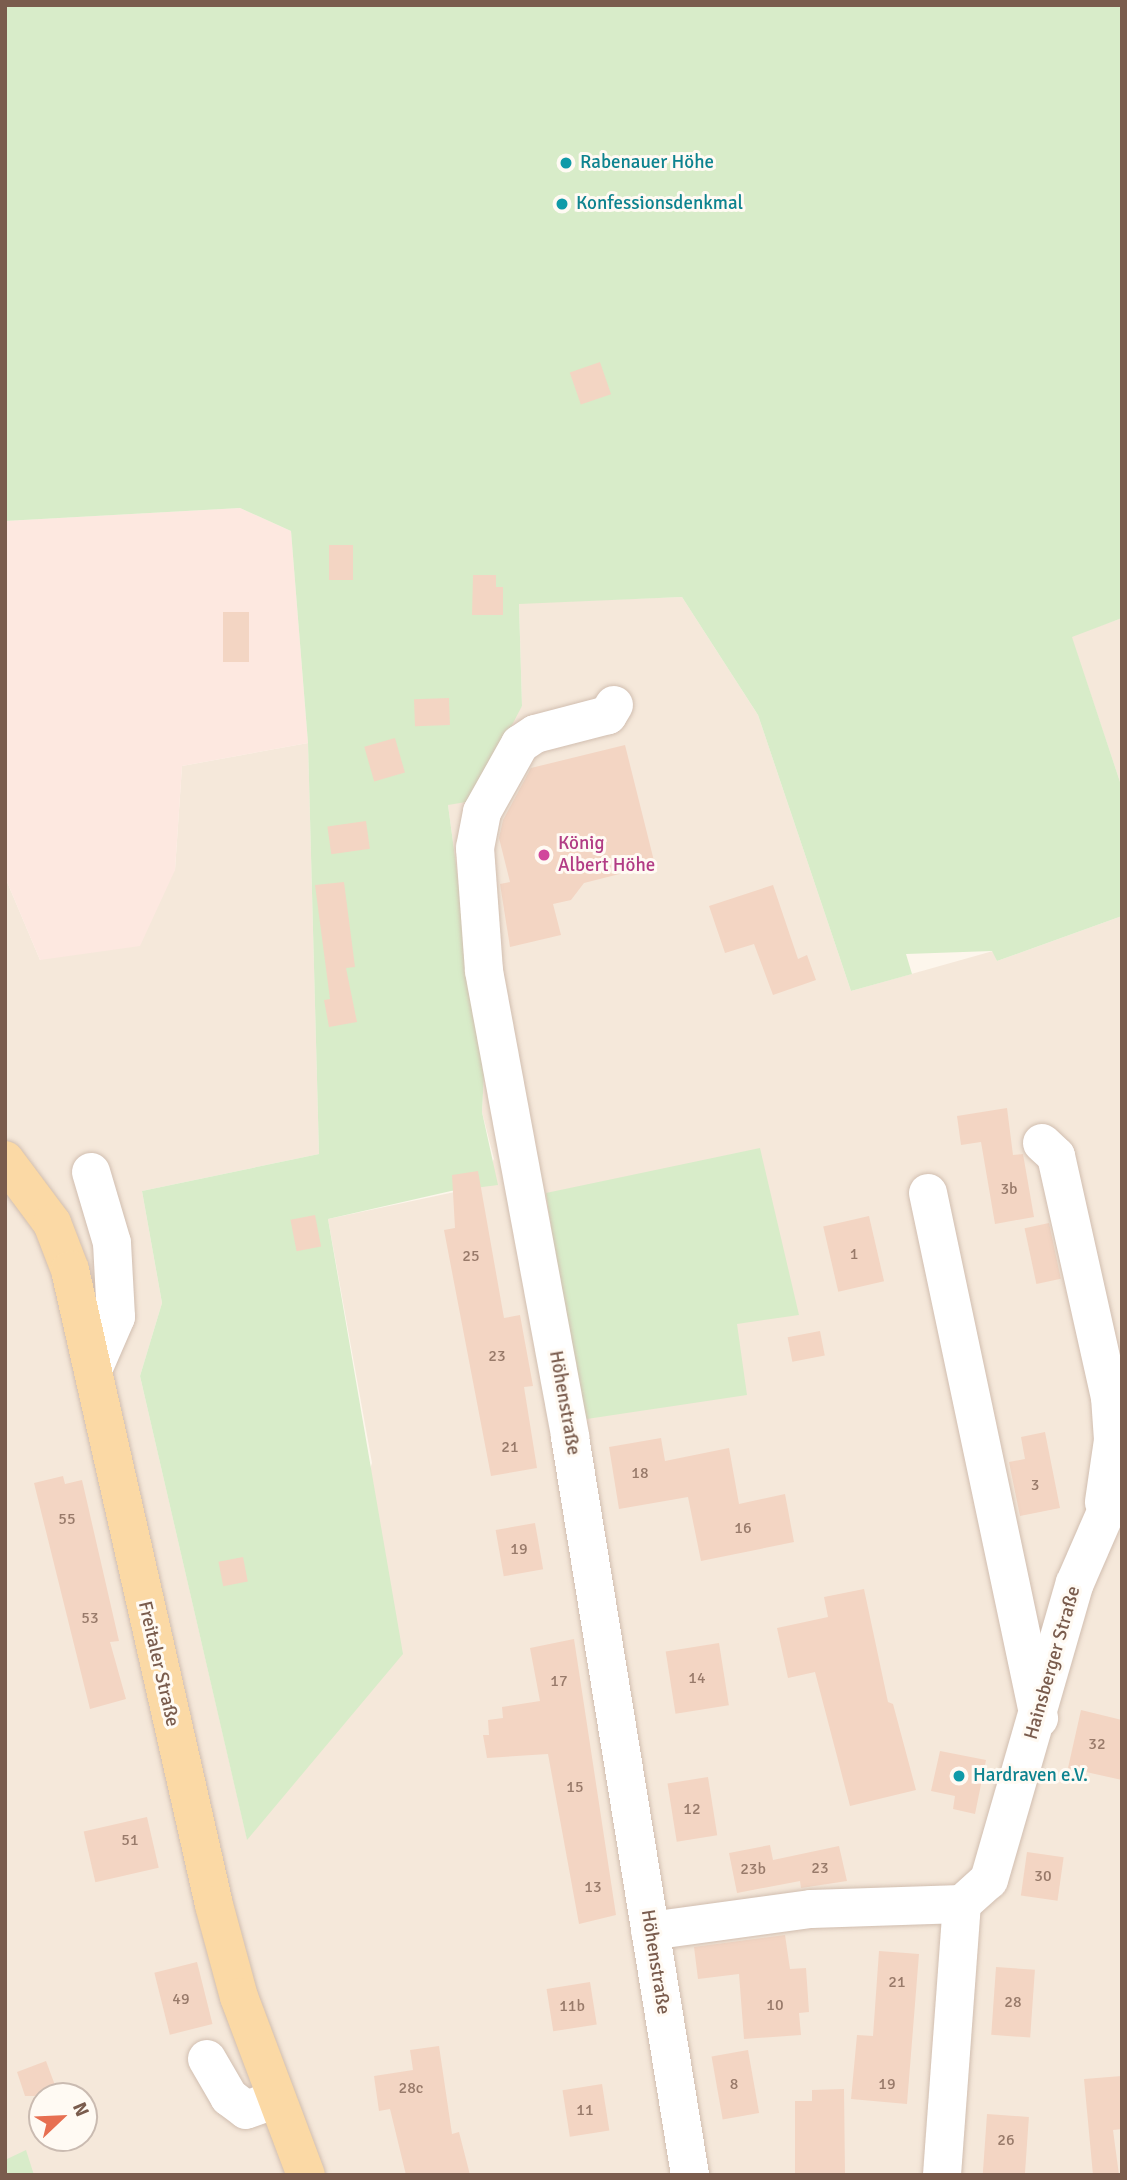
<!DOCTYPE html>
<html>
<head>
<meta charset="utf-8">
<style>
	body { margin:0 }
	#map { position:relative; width:1127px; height:2180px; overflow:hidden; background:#fdf6ec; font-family:Signika,sans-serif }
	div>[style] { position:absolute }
	.residential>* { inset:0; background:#f5e8da }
	.commercial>* { inset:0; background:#fde8e0 }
	.green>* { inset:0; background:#d8ecc9 }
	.building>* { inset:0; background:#f3d5c3; transform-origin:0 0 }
	.roads { filter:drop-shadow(0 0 2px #d1beb0) drop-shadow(0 0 2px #d1beb0) }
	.minor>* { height:38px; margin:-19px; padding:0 19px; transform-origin:19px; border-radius:19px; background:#fff }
	.major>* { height:38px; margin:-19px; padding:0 19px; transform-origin:19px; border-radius:19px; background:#fbd9a5 }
	.dots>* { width:19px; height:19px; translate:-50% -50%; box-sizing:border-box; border:4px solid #fffaf3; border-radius:50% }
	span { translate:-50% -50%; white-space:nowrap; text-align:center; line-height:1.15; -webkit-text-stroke:6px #fffaf3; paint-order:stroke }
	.number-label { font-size:16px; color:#987a6a }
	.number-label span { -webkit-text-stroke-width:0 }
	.culture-label { font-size:19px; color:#0d838f }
	.left { translate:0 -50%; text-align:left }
	.hotel-label { font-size:19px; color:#b23c85 }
	.street-label { font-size:19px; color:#7a5c4d }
	.frame { position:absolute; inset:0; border:7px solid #7a5c4d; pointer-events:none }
	.north { position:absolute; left:28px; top:2082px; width:70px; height:70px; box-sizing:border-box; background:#fffaf3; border:2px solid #cabbb1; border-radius:50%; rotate:67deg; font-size:19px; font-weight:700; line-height:28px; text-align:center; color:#7a5c4d }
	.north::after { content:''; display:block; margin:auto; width:24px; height:32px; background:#e76f51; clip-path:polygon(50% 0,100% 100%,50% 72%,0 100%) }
</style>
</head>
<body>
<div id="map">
	<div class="residential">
		<div style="clip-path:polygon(evenodd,682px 597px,758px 715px,851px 991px,993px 951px,997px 961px,1122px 916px,1122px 2175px,5px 2175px,5px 877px,40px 960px,175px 870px,182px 766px,308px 743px,319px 1154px,142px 1191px,162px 1303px,140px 1376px,247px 1839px,372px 1463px,328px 1219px,478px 1187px,494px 1159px,482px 1112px,484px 1074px,448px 805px,522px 706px,519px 603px,682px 597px,42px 2096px,84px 2096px,84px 2138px,42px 2138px,42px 2096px)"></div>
		<div style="clip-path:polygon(1122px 618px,1122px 788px,1071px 636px)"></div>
	</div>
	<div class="commercial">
		<div style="clip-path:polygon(240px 508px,291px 531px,308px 743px,182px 766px,175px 870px,140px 946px,40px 960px,5px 877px,5px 521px)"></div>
	</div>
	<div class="green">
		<div style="clip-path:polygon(5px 5px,1122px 5px,1122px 618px,1072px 637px,1122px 788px,1122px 916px,997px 961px,992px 951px,906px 954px,912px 974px,851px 991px,758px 715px,682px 597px,519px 604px,522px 706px,472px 801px,448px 805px,484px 1074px,482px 1112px,498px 1185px,451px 1191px,328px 1219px,403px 1654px,247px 1840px,140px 1376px,162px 1303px,142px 1191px,319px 1154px,308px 743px,291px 531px,240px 508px,5px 521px)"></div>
		<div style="clip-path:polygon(760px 1148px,799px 1315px,737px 1324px,747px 1395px,580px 1420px,546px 1193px)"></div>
		<div style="clip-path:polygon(26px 2150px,34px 2175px,5px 2175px,5px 2160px)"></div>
	</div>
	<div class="building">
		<div style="left:600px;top:362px;width:34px;height:32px;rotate:71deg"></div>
		<div style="left:329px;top:545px;width:24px;height:35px"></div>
		<div style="clip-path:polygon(473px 575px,496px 575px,496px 587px,503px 587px,503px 615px,472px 615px)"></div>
		<div style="left:223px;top:612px;width:26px;height:50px"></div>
		<div style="left:449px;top:698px;width:27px;height:35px;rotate:88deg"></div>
		<div style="left:395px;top:738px;width:36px;height:32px;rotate:74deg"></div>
		<div style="clip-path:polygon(625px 745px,655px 865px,584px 883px,571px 900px,553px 904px,561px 935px,510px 947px,500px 884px,510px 882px,499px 838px,503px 820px,531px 768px)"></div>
		<div style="left:366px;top:821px;width:28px;height:39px;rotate:82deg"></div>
		<div style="clip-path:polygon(344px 882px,355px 967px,346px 968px,357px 1022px,329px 1027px,324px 1000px,330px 999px,315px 885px)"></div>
		<div style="clip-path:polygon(773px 885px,798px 959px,807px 955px,816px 980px,773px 995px,754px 944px,725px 953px,709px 906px)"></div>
		<div style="clip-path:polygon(1007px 1108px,1013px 1155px,1023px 1154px,1034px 1217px,995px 1224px,981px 1142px,961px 1145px,957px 1116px)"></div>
		<div style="clip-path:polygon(478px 1171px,504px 1318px,520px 1315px,533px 1386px,524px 1387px,537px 1468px,491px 1476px,444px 1230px,455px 1228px,452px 1175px)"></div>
		<div style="left:315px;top:1215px;width:32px;height:25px;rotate:79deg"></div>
		<div style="left:869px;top:1216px;width:67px;height:47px;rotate:77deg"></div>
		<div style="left:1049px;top:1223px;width:57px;height:25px;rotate:78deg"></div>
		<div style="left:820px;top:1331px;width:25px;height:33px;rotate:79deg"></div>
		<div style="clip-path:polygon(1045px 1432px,1060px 1508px,1020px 1516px,1009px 1462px,1025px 1459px,1021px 1437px)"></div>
		<div style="clip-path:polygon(661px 1438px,665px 1461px,729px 1448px,739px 1504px,785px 1494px,794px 1542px,701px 1561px,688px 1497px,619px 1509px,609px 1447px)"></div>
		<div style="clip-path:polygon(63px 1476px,65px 1484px,82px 1480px,119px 1641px,110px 1642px,126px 1699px,90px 1709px,34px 1483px)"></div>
		<div style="left:535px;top:1523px;width:47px;height:40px;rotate:80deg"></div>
		<div style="left:243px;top:1557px;width:25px;height:25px;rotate:79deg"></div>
		<div style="clip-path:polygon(864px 1589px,888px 1702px,893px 1704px,916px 1790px,850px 1806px,815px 1672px,788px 1678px,777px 1628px,828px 1617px,824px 1597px)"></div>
		<div style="clip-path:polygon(574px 1639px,616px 1915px,579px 1924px,548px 1754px,487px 1758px,483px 1735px,489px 1735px,488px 1720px,503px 1718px,502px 1707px,540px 1701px,530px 1648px)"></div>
		<div style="left:719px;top:1643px;width:63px;height:54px;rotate:81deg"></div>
		<div style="clip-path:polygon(1081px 1710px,1122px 1720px,1122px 1780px,1068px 1768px)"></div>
		<div style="clip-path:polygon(940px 1751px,986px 1760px,975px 1814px,953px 1809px,955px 1796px,931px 1791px)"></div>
		<div style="left:708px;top:1777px;width:59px;height:41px;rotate:81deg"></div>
		<div style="left:147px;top:1817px;width:52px;height:65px;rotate:77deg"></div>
		<div style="clip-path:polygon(770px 1845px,773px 1860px,839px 1846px,847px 1881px,801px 1888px,800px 1881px,737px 1893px,729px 1853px)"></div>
		<div style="left:1027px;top:1852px;width:37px;height:44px;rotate:8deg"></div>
		<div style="clip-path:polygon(785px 1935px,790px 1969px,806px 1968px,809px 2012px,799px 2013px,801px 2035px,744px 2039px,739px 1974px,698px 1979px,694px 1947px)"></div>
		<div style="clip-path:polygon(879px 1951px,919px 1954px,907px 2104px,851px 2099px,857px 2035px,873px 2036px)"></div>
		<div style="left:197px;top:1962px;width:64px;height:44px;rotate:76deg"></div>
		<div style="left:996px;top:1967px;width:39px;height:68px;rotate:4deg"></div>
		<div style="left:590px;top:1982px;width:43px;height:44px;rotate:81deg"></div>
		<div style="clip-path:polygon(439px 2046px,452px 2134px,459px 2132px,470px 2175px,406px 2175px,390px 2109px,379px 2111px,374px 2076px,413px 2070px,410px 2050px)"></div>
		<div style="left:748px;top:2050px;width:64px;height:37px;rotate:80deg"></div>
		<div style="clip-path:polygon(46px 2061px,59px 2096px,25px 2096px,17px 2072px)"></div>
		<div style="clip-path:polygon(1122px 2076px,1122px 2129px,1113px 2130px,1119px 2175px,1093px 2175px,1084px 2079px)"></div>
		<div style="left:602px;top:2084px;width:47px;height:40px;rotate:81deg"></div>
		<div style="clip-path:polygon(844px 2089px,845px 2175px,795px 2175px,795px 2101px,812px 2101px,812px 2090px)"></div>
		<div style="left:987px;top:2114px;width:42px;height:61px;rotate:4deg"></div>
	</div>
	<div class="roads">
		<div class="minor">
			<div style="left:614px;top:705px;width:12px;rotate:121deg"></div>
			<div style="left:608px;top:715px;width:75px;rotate:165.4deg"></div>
			<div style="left:535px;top:734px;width:18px;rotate:146deg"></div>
			<div style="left:520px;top:744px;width:78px;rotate:119.2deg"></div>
			<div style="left:482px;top:812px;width:37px;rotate:101deg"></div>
			<div style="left:475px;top:848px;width:123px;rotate:85.8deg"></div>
			<div style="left:484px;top:971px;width:474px;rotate:79.5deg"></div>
			<div style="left:570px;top:1437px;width:748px;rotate:80.76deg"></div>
			<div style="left:1042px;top:1143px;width:19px;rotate:43deg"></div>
			<div style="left:1056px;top:1156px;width:247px;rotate:77.4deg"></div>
			<div style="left:1110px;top:1397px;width:43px;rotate:86deg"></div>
			<div style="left:1113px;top:1440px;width:63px;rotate:98.3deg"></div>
			<div style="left:91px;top:1172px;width:74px;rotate:73.5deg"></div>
			<div style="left:112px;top:1243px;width:74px;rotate:86.9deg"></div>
			<div style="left:116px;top:1317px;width:58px;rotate:113.5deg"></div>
			<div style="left:928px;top:1193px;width:537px;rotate:78.06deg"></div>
			<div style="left:650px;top:1931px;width:162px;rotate:-7.8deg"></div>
			<div style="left:811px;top:1909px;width:151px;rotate:-1.9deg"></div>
			<div style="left:962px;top:1904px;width:36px;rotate:-42deg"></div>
			<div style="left:989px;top:1880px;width:309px;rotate:-73.9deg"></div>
			<div style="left:1075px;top:1583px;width:118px;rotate:-66.5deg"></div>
			<div style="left:207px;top:2059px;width:44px;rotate:59.9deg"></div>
			<div style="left:229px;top:2097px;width:21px;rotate:37deg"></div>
			<div style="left:246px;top:2110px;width:32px;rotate:-20deg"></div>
			<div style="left:942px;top:2175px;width:272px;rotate:-85.8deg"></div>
		</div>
		<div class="major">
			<div style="left:5px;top:1160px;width:79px;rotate:53.3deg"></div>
			<div style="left:52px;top:1223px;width:50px;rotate:69deg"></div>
			<div style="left:70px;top:1270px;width:651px;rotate:77.22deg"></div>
			<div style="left:214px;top:1905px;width:95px;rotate:74.8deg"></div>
			<div style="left:239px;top:1997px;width:190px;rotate:69.4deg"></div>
		</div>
	</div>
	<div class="dots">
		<div style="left:566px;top:163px;background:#0f9aa8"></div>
		<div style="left:562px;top:204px;background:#0f9aa8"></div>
		<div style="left:544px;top:855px;background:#d1479c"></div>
		<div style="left:959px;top:1776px;background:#0f9aa8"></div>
	</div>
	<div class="number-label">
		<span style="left:1009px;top:1189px">3b</span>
		<span style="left:854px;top:1254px">1</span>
		<span style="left:471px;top:1256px">25</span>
		<span style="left:497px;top:1356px">23</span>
		<span style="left:510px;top:1447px">21</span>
		<span style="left:640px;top:1473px">18</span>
		<span style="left:1035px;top:1485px">3</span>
		<span style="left:67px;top:1519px">55</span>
		<span style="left:743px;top:1528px">16</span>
		<span style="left:519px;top:1549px">19</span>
		<span style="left:90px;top:1618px">53</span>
		<span style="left:697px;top:1678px">14</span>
		<span style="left:559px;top:1681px">17</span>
		<span style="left:1097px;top:1744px">32</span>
		<span style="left:575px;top:1787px">15</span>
		<span style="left:692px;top:1809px">12</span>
		<span style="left:130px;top:1840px">51</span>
		<span style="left:820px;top:1868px">23</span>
		<span style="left:753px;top:1869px">23b</span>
		<span style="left:1043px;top:1876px">30</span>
		<span style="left:593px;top:1887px">13</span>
		<span style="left:897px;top:1982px">21</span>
		<span style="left:181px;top:1999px">49</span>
		<span style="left:1013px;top:2002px">28</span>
		<span style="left:775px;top:2005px">10</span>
		<span style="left:572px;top:2006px">11b</span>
		<span style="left:734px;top:2084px">8</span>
		<span style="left:887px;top:2084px">19</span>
		<span style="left:411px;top:2088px">28c</span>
		<span style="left:585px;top:2110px">11</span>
		<span style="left:1006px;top:2140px">26</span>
	</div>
	<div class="culture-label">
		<span class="left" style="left:580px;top:163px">Rabenauer Höhe</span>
		<span class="left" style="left:576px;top:204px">Konfessionsdenkmal</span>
		<span class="left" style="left:973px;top:1776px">Hardraven e.V.</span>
	</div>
	<div class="hotel-label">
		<span class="left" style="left:558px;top:855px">König<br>Albert Höhe</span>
	</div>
	<div class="street-label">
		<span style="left:564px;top:1403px;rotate:80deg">Höhenstraße</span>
		<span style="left:1053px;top:1663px;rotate:-74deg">Hainsberger Straße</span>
		<span style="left:158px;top:1664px;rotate:77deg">Freitaler Straße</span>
		<span style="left:655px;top:1962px;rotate:81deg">Höhenstraße</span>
	</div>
	<div class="frame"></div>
	<div class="north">N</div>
</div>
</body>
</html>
